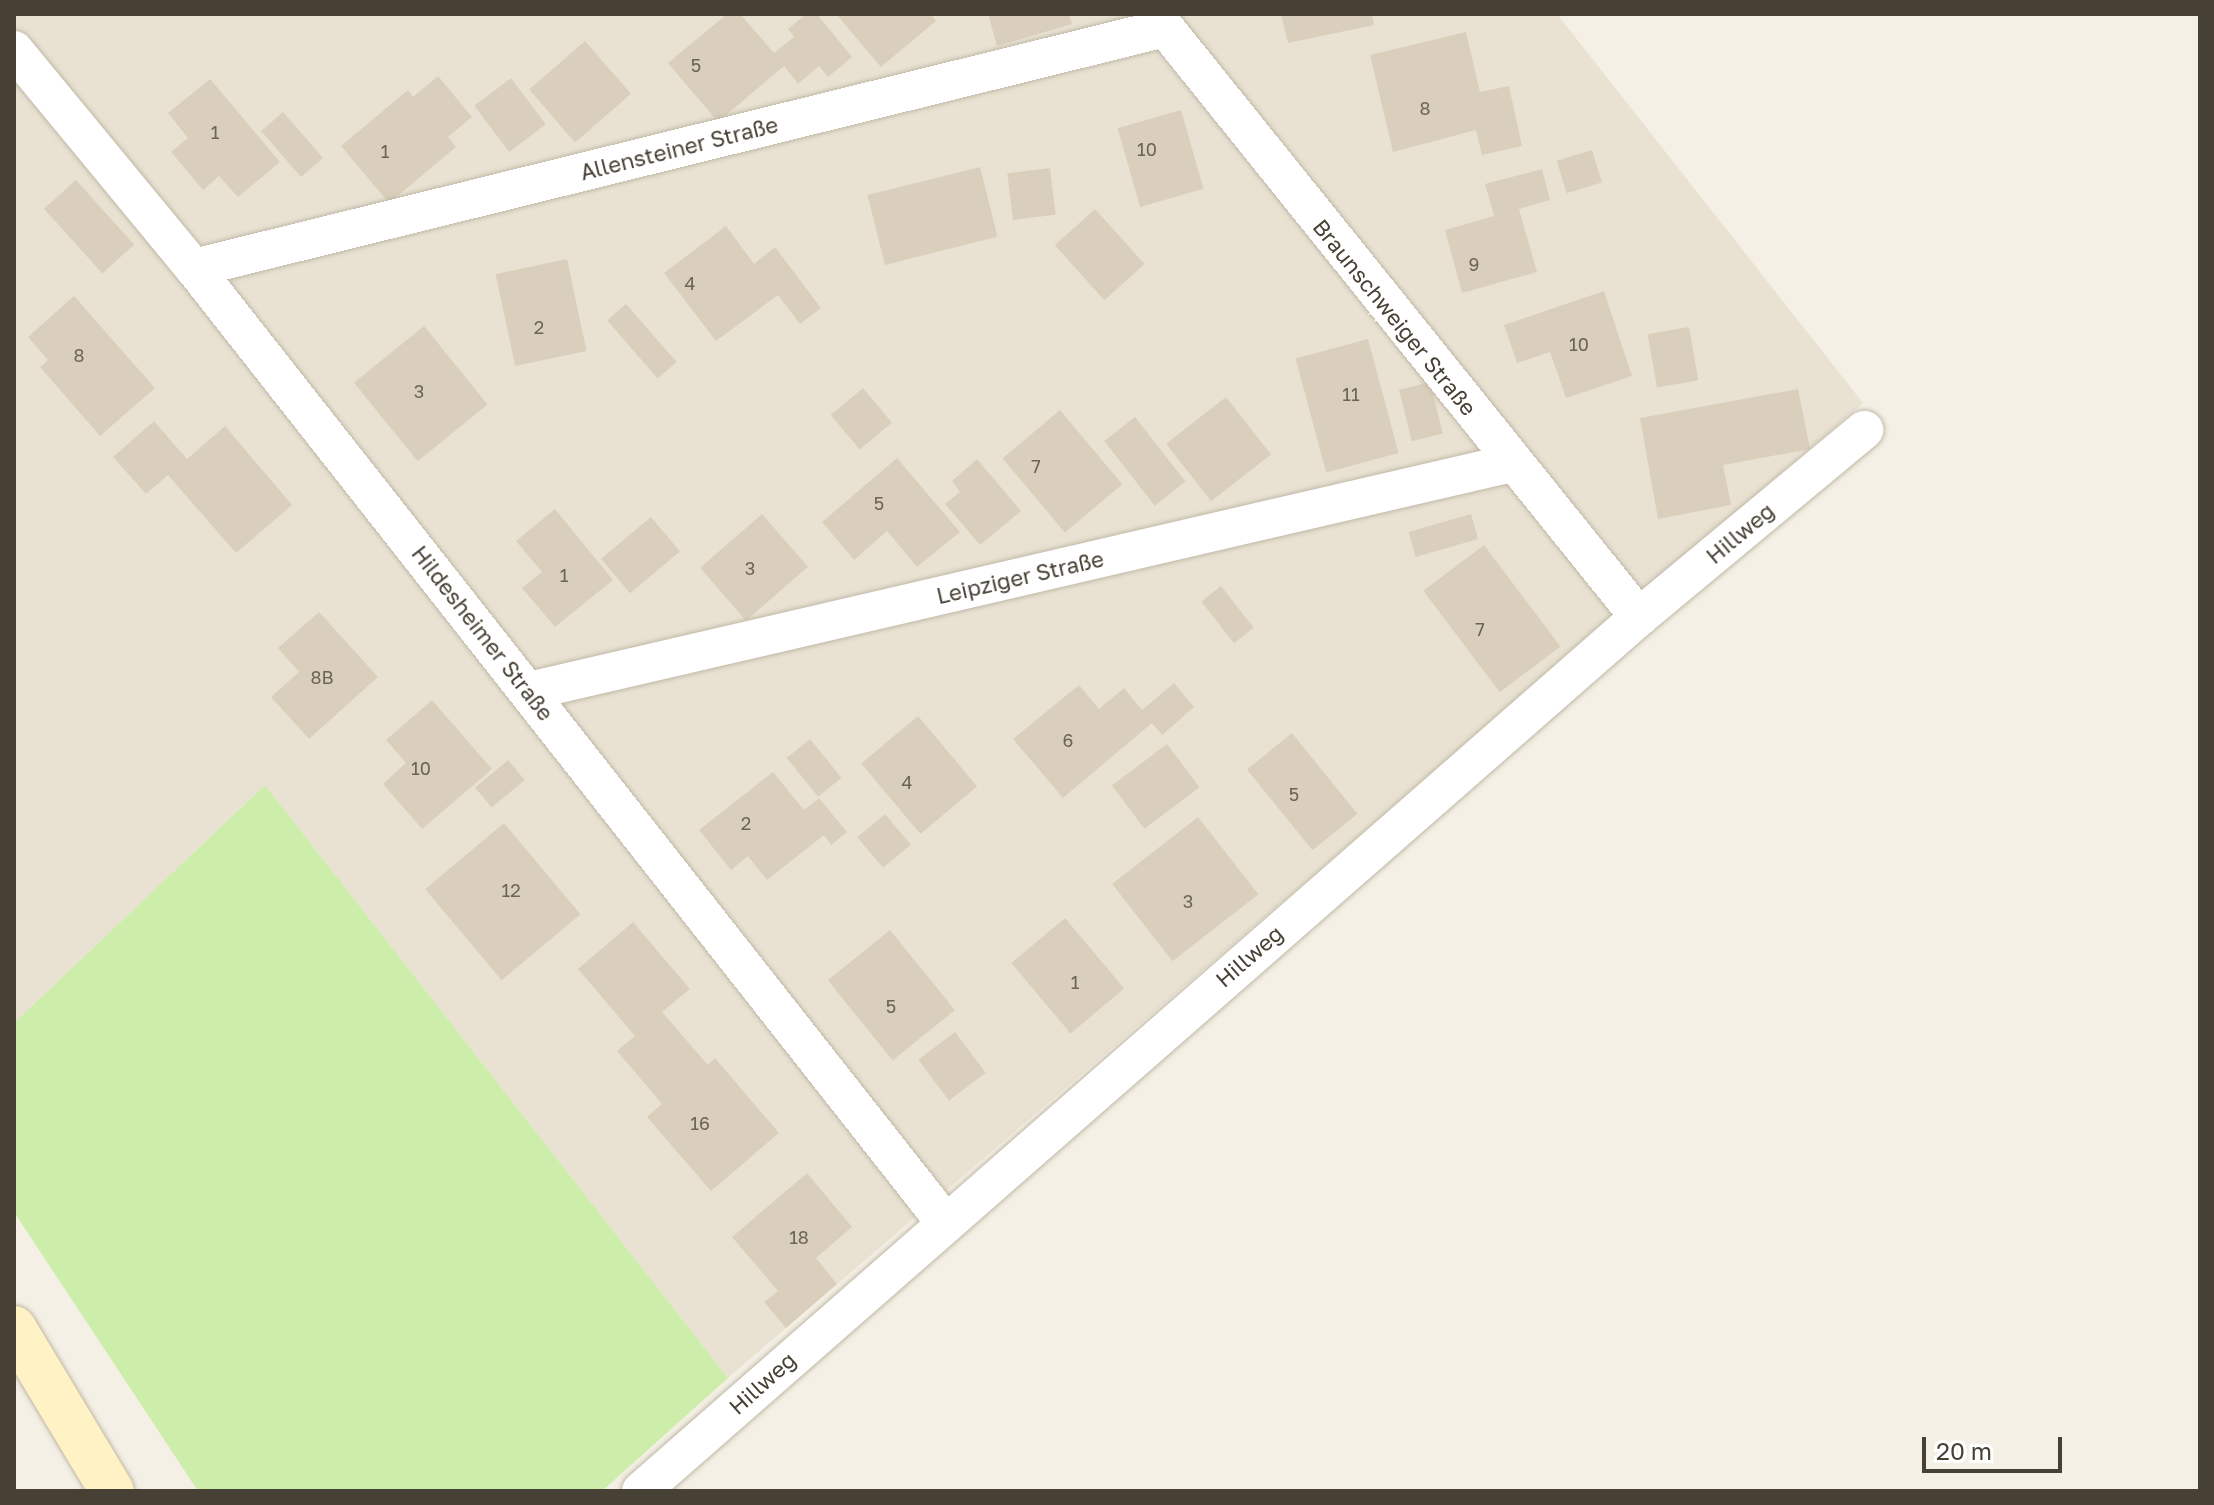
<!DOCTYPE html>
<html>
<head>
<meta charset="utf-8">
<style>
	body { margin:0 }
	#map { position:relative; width:2214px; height:1505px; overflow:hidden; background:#f4f0e5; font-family:"Golos Text",sans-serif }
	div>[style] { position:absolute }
	.residential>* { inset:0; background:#e9e2d3 }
	.green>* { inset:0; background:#cdedaa }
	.building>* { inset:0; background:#dacfbc; transform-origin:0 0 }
	.roads { filter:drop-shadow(0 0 2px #c1b8a7) drop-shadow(0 0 2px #c1b8a7) }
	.street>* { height:38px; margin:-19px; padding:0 19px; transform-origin:19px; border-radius:19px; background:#fff }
	.secondary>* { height:44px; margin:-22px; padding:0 22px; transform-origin:22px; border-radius:22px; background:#fff2c4 }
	span { translate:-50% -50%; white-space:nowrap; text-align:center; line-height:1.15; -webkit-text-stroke:8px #fff; paint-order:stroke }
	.number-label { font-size:18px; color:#6c6456 }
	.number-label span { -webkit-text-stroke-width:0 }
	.street-label { font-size:22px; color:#474034 }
	.frame { position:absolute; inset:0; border:16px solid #474034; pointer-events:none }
	.scale { position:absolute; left:1922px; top:1437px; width:140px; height:36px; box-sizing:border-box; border:4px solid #474034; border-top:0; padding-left:10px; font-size:24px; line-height:28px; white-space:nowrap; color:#474034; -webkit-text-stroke:6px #fff; paint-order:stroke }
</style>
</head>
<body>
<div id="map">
	<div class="residential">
		<div style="clip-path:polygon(14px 14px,1557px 14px,1863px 403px,728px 1378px,265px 785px,14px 1023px)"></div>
	</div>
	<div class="green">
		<div style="clip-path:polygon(265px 785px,728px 1378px,602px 1491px,198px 1491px,14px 1212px,14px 1023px)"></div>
	</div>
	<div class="building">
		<div style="clip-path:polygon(727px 14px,740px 14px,774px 53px,794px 37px,788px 29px,806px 14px,817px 14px,852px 57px,828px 77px,819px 66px,798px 84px,784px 66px,718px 122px,668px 63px)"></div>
		<div style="clip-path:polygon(836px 14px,931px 14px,936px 21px,881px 67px)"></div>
		<div style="clip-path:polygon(988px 14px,1069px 14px,1072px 24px,997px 46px)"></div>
		<div style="clip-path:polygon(1281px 14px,1372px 14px,1374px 25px,1288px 43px)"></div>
		<div style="clip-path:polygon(1466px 32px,1480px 92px,1509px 86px,1522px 146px,1482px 155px,1476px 130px,1393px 152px,1370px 55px)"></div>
		<div style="left:585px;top:41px;width:70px;height:74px;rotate:49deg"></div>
		<div style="clip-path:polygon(438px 76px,472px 117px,448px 137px,456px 147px,389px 203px,341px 146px,408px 90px,413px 97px)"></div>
		<div style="left:511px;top:78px;width:58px;height:46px;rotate:53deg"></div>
		<div style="clip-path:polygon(210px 79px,280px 162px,238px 197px,219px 176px,203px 190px,171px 152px,188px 138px,168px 113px)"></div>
		<div style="left:1181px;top:110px;width:82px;height:66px;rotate:74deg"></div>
		<div style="left:283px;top:112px;width:61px;height:29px;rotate:49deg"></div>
		<div style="left:1592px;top:150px;width:34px;height:37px;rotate:73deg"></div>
		<div style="left:980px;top:167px;width:72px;height:116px;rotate:76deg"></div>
		<div style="left:1050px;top:168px;width:47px;height:43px;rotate:83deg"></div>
		<div style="clip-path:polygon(1542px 169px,1550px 200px,1519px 209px,1537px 272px,1462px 293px,1445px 230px,1494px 216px,1485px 184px)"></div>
		<div style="left:76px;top:180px;width:87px;height:43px;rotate:48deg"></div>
		<div style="left:1095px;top:209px;width:74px;height:54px;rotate:48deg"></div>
		<div style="clip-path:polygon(726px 226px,754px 264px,775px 247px,821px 308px,800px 324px,778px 295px,716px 341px,664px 273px)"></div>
		<div style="left:567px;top:259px;width:94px;height:73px;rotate:78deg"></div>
		<div style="clip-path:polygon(1604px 291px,1632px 376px,1566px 398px,1550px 352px,1517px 363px,1504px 325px)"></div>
		<div style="clip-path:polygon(74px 296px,155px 388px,100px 436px,40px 367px,48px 360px,28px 337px)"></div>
		<div style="left:626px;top:304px;width:77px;height:25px;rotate:49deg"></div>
		<div style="left:424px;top:326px;width:101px;height:90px;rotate:51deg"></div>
		<div style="left:1689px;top:327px;width:54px;height:42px;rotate:80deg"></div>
		<div style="left:1368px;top:339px;width:118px;height:75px;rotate:75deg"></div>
		<div style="left:1430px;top:382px;width:53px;height:32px;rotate:76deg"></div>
		<div style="left:863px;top:388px;width:45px;height:42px;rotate:50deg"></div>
		<div style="clip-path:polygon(1798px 389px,1810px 449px,1723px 465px,1731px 505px,1658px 519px,1640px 418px)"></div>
		<div style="left:1226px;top:397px;width:73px;height:76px;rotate:52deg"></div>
		<div style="left:1060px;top:410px;width:97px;height:75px;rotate:50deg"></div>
		<div style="left:1135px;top:417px;width:82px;height:39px;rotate:52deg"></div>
		<div style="clip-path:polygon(154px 421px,187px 459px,225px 426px,292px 505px,236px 553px,168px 475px,146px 494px,113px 457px)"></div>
		<div style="clip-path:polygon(897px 458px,960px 532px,917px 567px,887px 531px,854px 560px,822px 522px)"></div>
		<div style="clip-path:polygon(977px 459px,1021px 511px,980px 545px,945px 504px,960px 492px,952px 481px)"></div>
		<div style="clip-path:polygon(555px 509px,613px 580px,555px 627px,522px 588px,542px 572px,516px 541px)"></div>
		<div style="left:762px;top:514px;width:70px;height:82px;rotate:49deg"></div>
		<div style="left:1471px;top:514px;width:26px;height:65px;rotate:74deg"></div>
		<div style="left:651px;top:517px;width:45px;height:65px;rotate:50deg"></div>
		<div style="left:1484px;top:545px;width:127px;height:76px;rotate:53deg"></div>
		<div style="left:1221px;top:586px;width:53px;height:25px;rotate:52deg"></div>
		<div style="clip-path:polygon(319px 612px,378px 677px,309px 739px,271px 697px,299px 672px,278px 648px)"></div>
		<div style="clip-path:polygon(1174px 683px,1194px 707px,1162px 735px,1152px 723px,1063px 798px,1013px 739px,1079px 685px,1099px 709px,1124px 688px,1142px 710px)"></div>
		<div style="clip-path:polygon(432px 700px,492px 769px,422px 829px,383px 784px,406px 763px,386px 740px)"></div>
		<div style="left:918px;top:716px;width:92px;height:74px;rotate:50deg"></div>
		<div style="left:1292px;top:733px;width:104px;height:58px;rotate:51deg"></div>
		<div style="left:810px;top:739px;width:50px;height:30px;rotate:51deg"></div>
		<div style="left:1167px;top:744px;width:54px;height:69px;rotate:53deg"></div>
		<div style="left:508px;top:760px;width:26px;height:43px;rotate:50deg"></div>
		<div style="clip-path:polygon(773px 772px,804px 810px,819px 798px,847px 832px,831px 845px,824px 835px,767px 880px,748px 856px,731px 870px,699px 830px)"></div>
		<div style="left:885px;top:814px;width:40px;height:36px;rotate:50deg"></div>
		<div style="left:1198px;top:817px;width:98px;height:109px;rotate:52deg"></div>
		<div style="left:504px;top:823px;width:119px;height:103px;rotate:50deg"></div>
		<div style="left:1065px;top:918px;width:92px;height:70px;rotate:50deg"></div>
		<div style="clip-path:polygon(633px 922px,690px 989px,662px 1012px,708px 1065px,715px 1058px,779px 1133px,711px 1191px,647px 1117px,662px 1104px,617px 1051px,635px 1036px,578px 969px)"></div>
		<div style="left:890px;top:930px;width:103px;height:80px;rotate:51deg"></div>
		<div style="left:955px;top:1032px;width:51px;height:46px;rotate:53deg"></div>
		<div style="clip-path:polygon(807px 1173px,852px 1227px,816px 1258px,837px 1284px,786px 1328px,764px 1302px,778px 1291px,732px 1237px)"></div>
	</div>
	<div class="roads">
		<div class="street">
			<div style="left:1154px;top:14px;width:774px;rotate:51.19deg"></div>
			<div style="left:14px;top:50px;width:283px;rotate:50.5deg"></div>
			<div style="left:194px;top:268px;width:1213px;rotate:51.8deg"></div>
			<div style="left:194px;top:268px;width:1000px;rotate:-13.88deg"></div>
			<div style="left:529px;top:691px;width:1009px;rotate:-13.06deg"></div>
			<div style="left:641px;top:1491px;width:1327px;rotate:-41.21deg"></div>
			<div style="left:1639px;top:617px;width:293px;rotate:-39.7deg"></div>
		</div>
		<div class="secondary">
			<div style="left:14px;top:1328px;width:190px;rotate:59deg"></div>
		</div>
	</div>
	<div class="number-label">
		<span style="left:696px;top:65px">5</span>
		<span style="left:1425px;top:108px">8</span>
		<span style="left:215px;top:132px">1</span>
		<span style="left:1147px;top:149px">10</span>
		<span style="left:385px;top:151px">1</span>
		<span style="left:1474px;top:264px">9</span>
		<span style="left:690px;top:283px">4</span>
		<span style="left:539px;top:327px">2</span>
		<span style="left:1579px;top:344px">10</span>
		<span style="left:79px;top:355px">8</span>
		<span style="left:419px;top:391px">3</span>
		<span style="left:1351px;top:394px">11</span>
		<span style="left:1036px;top:466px">7</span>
		<span style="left:879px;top:503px">5</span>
		<span style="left:750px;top:568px">3</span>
		<span style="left:564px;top:575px">1</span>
		<span style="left:1480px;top:629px">7</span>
		<span style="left:322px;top:677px">8B</span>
		<span style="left:1068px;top:740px">6</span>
		<span style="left:421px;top:768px">10</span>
		<span style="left:907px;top:782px">4</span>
		<span style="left:1294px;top:794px">5</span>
		<span style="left:746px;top:823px">2</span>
		<span style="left:511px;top:890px">12</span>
		<span style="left:1188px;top:901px">3</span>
		<span style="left:1075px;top:982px">1</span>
		<span style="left:891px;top:1006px">5</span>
		<span style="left:700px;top:1123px">16</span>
		<span style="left:799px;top:1237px">18</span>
	</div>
	<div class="street-label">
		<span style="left:679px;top:148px;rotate:-14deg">Allensteiner Straße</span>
		<span style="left:1395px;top:317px;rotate:51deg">Braunschweiger Straße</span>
		<span style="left:1740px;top:533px;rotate:-40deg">Hillweg</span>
		<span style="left:1020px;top:577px;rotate:-13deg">Leipziger Straße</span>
		<span style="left:483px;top:633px;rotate:52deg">Hildesheimer Straße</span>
		<span style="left:1249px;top:956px;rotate:-41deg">Hillweg</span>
		<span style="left:762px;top:1383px;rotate:-42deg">Hillweg</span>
	</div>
	<div class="frame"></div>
	<div class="scale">20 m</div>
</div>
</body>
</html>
